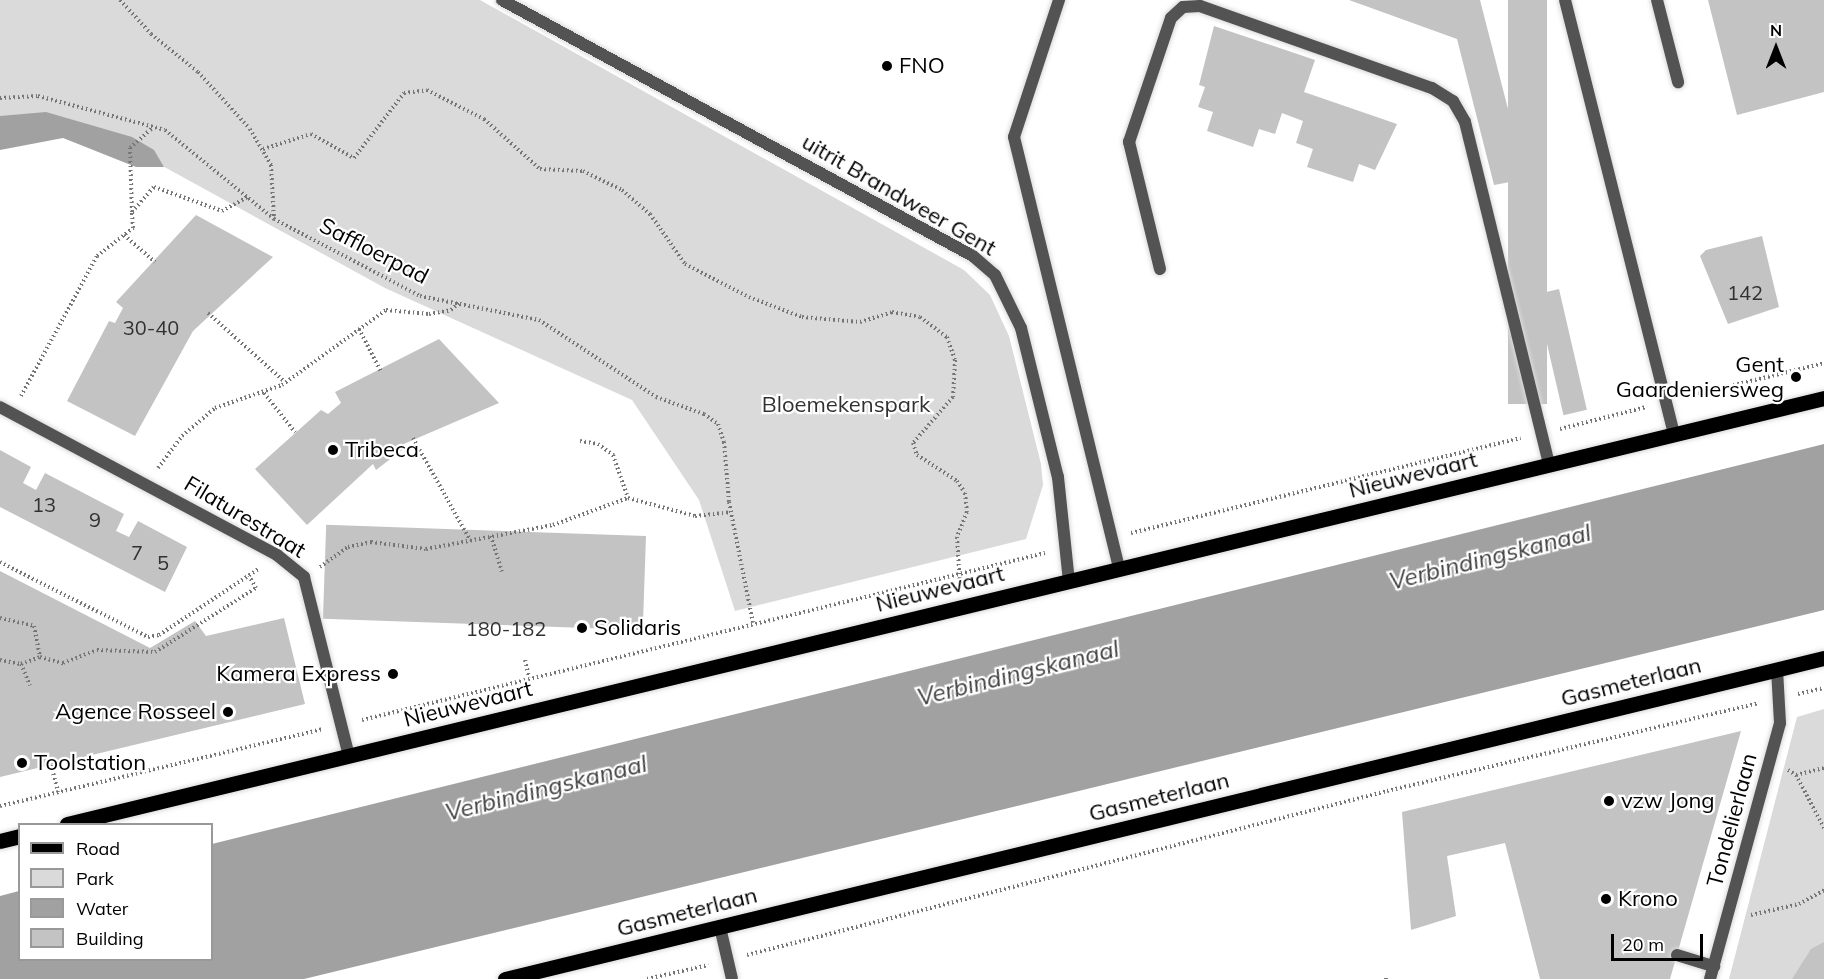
<!DOCTYPE html>
<html>
<head>
<meta charset="utf-8">
<style>
	body { margin:0 }
	#map { position:relative; width:1824px; height:979px; overflow:hidden; background:#fff; font-family:Mulish,sans-serif }
	div>[style] { position:absolute }
	.green>* { inset:0; background:#dadada }
	.water>* { inset:0; background:#a1a1a1 }
	.building>* { inset:0; background:#c3c3c3; transform-origin:0 0 }
	.path>* { height:4px; margin-top:-2px; transform-origin:0; background:repeating-linear-gradient(90deg,#757575 0 1.5px,transparent 0 4.5px) }
	.roads { filter:drop-shadow(0 0 2px #dbdbdb) drop-shadow(0 0 2px #dbdbdb) }
	.lane>* { height:12px; margin:-6px; padding:0 6px; transform-origin:6px; border-radius:6px; background:#535353 }
	.street>* { height:12px; margin:-6px; padding:0 6px; transform-origin:6px; border-radius:6px; background:#535353 }
	.primary>* { height:15px; margin:-7.5px; padding:0 7.5px; transform-origin:7.5px; border-radius:7.5px; background:#000 }
	.dots>* { width:16px; height:16px; translate:-50% -50%; box-sizing:border-box; border:3px solid #fff; border-radius:50% }
	span { translate:-50% -50%; white-space:nowrap; text-align:center; line-height:1.15; -webkit-text-stroke:4.5px #fff; paint-order:stroke }
	.number-label { font-size:20px; color:#313131 }
	.number-label span { -webkit-text-stroke-width:0 }
	.poi-label { font-size:22px; color:#000 }
	.left { translate:0 -50%; text-align:left }
	.right { translate:-100% -50%; text-align:right }
	.street-label { font-size:22px; color:#000 }
	.park-label { font-size:22px; color:#313131 }
	.water-label { font-size:24px; color:#424242; font-style:italic }
	.legend { position:absolute; left:18px; top:823px; width:195px; height:138px; box-sizing:border-box; background:#fff; border:2px solid #999; margin:0; padding:8px 10px; list-style:none; font-size:18px; color:#000 }
	.legend li { display:flex; align-items:center; gap:12px; height:30px }
	.legend b { width:30px; border:2px solid #999 }
	.north { position:absolute; left:1746px; top:18px; width:60px; height:60px; -webkit-text-stroke:4px #fff; paint-order:stroke; rotate:0deg; font-size:16px; font-weight:700; line-height:24px; text-align:center; color:#000 }
	.north::after { content:''; display:block; margin:auto; width:21px; height:27px; background:#000; clip-path:polygon(50% 0,100% 100%,50% 72%,0 100%) }
	.scale { position:absolute; left:1611px; top:934px; width:92px; height:27px; box-sizing:border-box; border:3px solid #000; border-top:0; padding-left:8px; font-size:18px; line-height:21px; white-space:nowrap; color:#000; -webkit-text-stroke:4px #fff; paint-order:stroke }
</style>
</head>
<body>
<div id="map">
	<div class="green">
		<div style="clip-path:polygon(0 0,480px 0,964px 270px,990px 295px,1009px 336px,1041px 464px,1043px 485px,1026px 539px,735px 611px,699px 500px,632px 400px,385px 288px,86px 124px,0 132px)"></div>
		<div style="clip-path:polygon(1824px 709px,1824px 979px,1729px 979px,1797px 717px)"></div>
	</div>
	<div class="water">
		<div style="clip-path:polygon(46px 112px,132px 137px,154px 150px,164px 167px,136px 167px,63px 138px,0 150px,0 116px)"></div>
		<div style="clip-path:polygon(1824px 444px,1824px 610px,304px 979px,0 979px,0 896px,19px 891px,20px 960px,212px 960px,212px 844px)"></div>
	</div>
	<div class="building">
		<div style="clip-path:polygon(1349px 0,1480px 0,1526px 179px,1494px 185px,1457px 39px)"></div>
		<div style="left:1508px;top:0;width:39px;height:404px"></div>
		<div style="clip-path:polygon(1708px 0,1824px 0,1824px 92px,1737px 115px)"></div>
		<div style="clip-path:polygon(1214px 26px,1315px 60px,1304px 92px,1397px 124px,1375px 170px,1359px 164px,1353px 182px,1307px 167px,1313px 149px,1296px 143px,1303px 121px,1282px 113px,1275px 134px,1259px 129px,1253px 147px,1207px 131px,1213px 112px,1198px 107px,1205px 87px,1199px 85px)"></div>
		<div style="clip-path:polygon(196px 215px,273px 257px,193px 331px,135px 436px,67px 401px,109px 321px,115px 323px,123px 308px,116px 302px)"></div>
		<div style="clip-path:polygon(1762px 236px,1779px 307px,1728px 324px,1700px 256px,1706px 250px)"></div>
		<div style="left:1559px;top:289px;width:124px;height:24px;rotate:77deg"></div>
		<div style="clip-path:polygon(439px 339px,499px 403px,399px 446px,402px 450px,376px 470px,373px 464px,307px 525px,255px 469px,321px 410px,328px 414px,341px 403px,335px 392px)"></div>
		<div style="clip-path:polygon(0 450px,31px 467px,23px 483px,36px 490px,45px 473px,124px 514px,116px 531px,129px 537px,138px 521px,187px 547px,165px 592px,0 507px)"></div>
		<div style="left:646px;top:536px;width:94px;height:320px;rotate:92deg"></div>
		<div style="clip-path:polygon(0 571px,150px 648px,195px 621px,206px 636px,284px 618px,305px 704px,0 777px)"></div>
		<div style="clip-path:polygon(1741px 731px,1670px 979px,1540px 979px,1505px 843px,1447px 856px,1456px 916px,1411px 930px,1402px 812px)"></div>
		<div style="clip-path:polygon(1824px 942px,1824px 979px,1792px 979px,1811px 949px)"></div>
	</div>
	<div class="path">
		<div style="left:120px;top:0;width:46px;rotate:47.6deg"></div>
		<div style="left:151px;top:34px;width:60px;rotate:39deg"></div>
		<div style="left:198px;top:72px;width:77px;rotate:47.6deg"></div>
		<div style="left:250px;top:129px;width:42px;rotate:59.7deg"></div>
		<div style="left:271px;top:165px;width:54px;rotate:86.8deg"></div>
		<div style="left:0;top:98px;width:38px;rotate:-3deg"></div>
		<div style="left:38px;top:96px;width:131px;rotate:15deg"></div>
		<div style="left:165px;top:130px;width:141px;rotate:39.2deg"></div>
		<div style="left:274px;top:219px;width:165px;rotate:27.8deg"></div>
		<div style="left:420px;top:296px;width:121px;rotate:11.4deg"></div>
		<div style="left:539px;top:320px;width:140px;rotate:33.3deg"></div>
		<div style="left:656px;top:397px;width:51px;rotate:19.5deg"></div>
		<div style="left:704px;top:414px;width:17px;rotate:36deg"></div>
		<div style="left:718px;top:424px;width:19px;rotate:72deg"></div>
		<div style="left:724px;top:442px;width:60px;rotate:85.2deg"></div>
		<div style="left:729px;top:502px;width:123px;rotate:78.8deg"></div>
		<div style="left:263px;top:149px;width:50px;rotate:-17.4deg"></div>
		<div style="left:311px;top:134px;width:49px;rotate:29.2deg"></div>
		<div style="left:354px;top:158px;width:82px;rotate:-52.4deg"></div>
		<div style="left:404px;top:93px;width:23px;rotate:-7deg"></div>
		<div style="left:427px;top:90px;width:64px;rotate:27deg"></div>
		<div style="left:484px;top:119px;width:75px;rotate:41.8deg"></div>
		<div style="left:540px;top:169px;width:43px;rotate:2.7deg"></div>
		<div style="left:583px;top:171px;width:43px;rotate:26deg"></div>
		<div style="left:622px;top:190px;width:37px;rotate:41deg"></div>
		<div style="left:650px;top:214px;width:61px;rotate:55deg"></div>
		<div style="left:685px;top:264px;width:72px;rotate:27.3deg"></div>
		<div style="left:749px;top:297px;width:57px;rotate:20.7deg"></div>
		<div style="left:802px;top:317px;width:58px;rotate:4.9deg"></div>
		<div style="left:860px;top:322px;width:34px;rotate:-17deg"></div>
		<div style="left:892px;top:312px;width:28px;rotate:10deg"></div>
		<div style="left:920px;top:317px;width:34px;rotate:37deg"></div>
		<div style="left:947px;top:337px;width:24px;rotate:71deg"></div>
		<div style="left:955px;top:360px;width:37px;rotate:93deg"></div>
		<div style="left:953px;top:397px;width:61px;rotate:131deg"></div>
		<div style="left:913px;top:443px;width:13px;rotate:72deg"></div>
		<div style="left:917px;top:455px;width:48px;rotate:33deg"></div>
		<div style="left:957px;top:481px;width:14px;rotate:56deg"></div>
		<div style="left:965px;top:493px;width:19px;rotate:84deg"></div>
		<div style="left:967px;top:512px;width:27px;rotate:112deg"></div>
		<div style="left:957px;top:537px;width:48px;rotate:86.4deg"></div>
		<div style="left:132px;top:212px;width:64px;rotate:-91.8deg"></div>
		<div style="left:130px;top:148px;width:31px;rotate:-42deg"></div>
		<div style="left:124px;top:235px;width:41px;rotate:41.1deg"></div>
		<div style="left:208px;top:313px;width:103px;rotate:41.9deg"></div>
		<div style="left:359px;top:329px;width:48px;rotate:62.9deg"></div>
		<div style="left:264px;top:393px;width:50px;rotate:51.5deg"></div>
		<div style="left:21px;top:396px;width:159px;rotate:-61.5deg"></div>
		<div style="left:97px;top:256px;width:46px;rotate:-37.9deg"></div>
		<div style="left:133px;top:228px;width:16px;rotate:-94deg"></div>
		<div style="left:132px;top:212px;width:33px;rotate:-49deg"></div>
		<div style="left:154px;top:187px;width:72px;rotate:19.4deg"></div>
		<div style="left:222px;top:211px;width:29px;rotate:-29deg"></div>
		<div style="left:1685px;top:397px;width:143px;rotate:-13.7deg"></div>
		<div style="left:1560px;top:429px;width:89px;rotate:-14.3deg"></div>
		<div style="left:413px;top:438px;width:117px;rotate:60.8deg"></div>
		<div style="left:580px;top:441px;width:18px;rotate:9deg"></div>
		<div style="left:598px;top:444px;width:19px;rotate:36deg"></div>
		<div style="left:613px;top:455px;width:46px;rotate:70.8deg"></div>
		<div style="left:158px;top:468px;width:40px;rotate:-53deg"></div>
		<div style="left:182px;top:436px;width:43px;rotate:-40.3deg"></div>
		<div style="left:215px;top:408px;width:71px;rotate:-18.9deg"></div>
		<div style="left:282px;top:385px;width:128px;rotate:-35.8deg"></div>
		<div style="left:386px;top:310px;width:43px;rotate:5.3deg"></div>
		<div style="left:429px;top:314px;width:22px;rotate:-10deg"></div>
		<div style="left:451px;top:310px;width:12px;rotate:-42deg"></div>
		<div style="left:1131px;top:533px;width:401px;rotate:-13.7deg"></div>
		<div style="left:491px;top:536px;width:37px;rotate:73deg"></div>
		<div style="left:0;top:562px;width:166px;rotate:26.9deg"></div>
		<div style="left:148px;top:637px;width:11px;rotate:-10deg"></div>
		<div style="left:159px;top:635px;width:121px;rotate:-33.6deg"></div>
		<div style="left:320px;top:567px;width:34px;rotate:-36deg"></div>
		<div style="left:348px;top:547px;width:24px;rotate:-12deg"></div>
		<div style="left:371px;top:542px;width:55px;rotate:7.3deg"></div>
		<div style="left:426px;top:549px;width:129px;rotate:-10.7deg"></div>
		<div style="left:553px;top:525px;width:80px;rotate:-19.8deg"></div>
		<div style="left:628px;top:498px;width:69px;rotate:15deg"></div>
		<div style="left:695px;top:516px;width:36px;rotate:-6deg"></div>
		<div style="left:0;top:618px;width:35px;rotate:13deg"></div>
		<div style="left:34px;top:626px;width:32px;rotate:79deg"></div>
		<div style="left:0;top:660px;width:21px;rotate:11deg"></div>
		<div style="left:21px;top:664px;width:20px;rotate:-20deg"></div>
		<div style="left:40px;top:657px;width:24px;rotate:15deg"></div>
		<div style="left:63px;top:663px;width:36px;rotate:-21deg"></div>
		<div style="left:97px;top:650px;width:58px;rotate:2deg"></div>
		<div style="left:155px;top:652px;width:120px;rotate:-32.4deg"></div>
		<div style="left:256px;top:588px;width:14px;rotate:-120deg"></div>
		<div style="left:525px;top:660px;width:18px;rotate:77deg"></div>
		<div style="left:21px;top:664px;width:23px;rotate:67deg"></div>
		<div style="left:1798px;top:694px;width:27px;rotate:-13deg"></div>
		<div style="left:362px;top:720px;width:703px;rotate:-13.74deg"></div>
		<div style="left:51px;top:765px;width:28px;rotate:75deg"></div>
		<div style="left:1788px;top:770px;width:9px;rotate:32deg"></div>
		<div style="left:1796px;top:775px;width:29px;rotate:-14deg"></div>
		<div style="left:1796px;top:775px;width:60px;rotate:62.2deg"></div>
		<div style="left:0;top:806px;width:331px;rotate:-13.4deg"></div>
		<div style="left:1751px;top:915px;width:49px;rotate:-12.9deg"></div>
		<div style="left:1799px;top:904px;width:29px;rotate:-29deg"></div>
		<div style="left:747px;top:955px;width:661px;rotate:-14.37deg"></div>
		<div style="left:1387px;top:791px;width:382px;rotate:-13.3deg"></div>
		<div style="left:1386px;top:978px;width:1px;rotate:90deg"></div>
		<div style="left:647px;top:979px;width:63px;rotate:-12.9deg"></div>
	</div>
	<div class="roads">
		<div class="lane">
			<div style="left:502px;top:0;width:536px;rotate:28.53deg"></div>
			<div style="left:973px;top:256px;width:29px;rotate:41deg"></div>
			<div style="left:995px;top:275px;width:59px;rotate:63.9deg"></div>
			<div style="left:1021px;top:328px;width:154px;rotate:76.1deg"></div>
			<div style="left:1058px;top:477px;width:105px;rotate:84deg"></div>
			<div style="left:1059px;top:0;width:144px;rotate:108.2deg"></div>
			<div style="left:1014px;top:137px;width:445px;rotate:76.3deg"></div>
			<div style="left:1565px;top:0;width:448px;rotate:75.9deg"></div>
			<div style="left:1657px;top:0;width:85px;rotate:75.6deg"></div>
			<div style="left:1160px;top:269px;width:131px;rotate:-103.7deg"></div>
			<div style="left:1129px;top:142px;width:131px;rotate:-71.3deg"></div>
			<div style="left:1171px;top:18px;width:16px;rotate:-43deg"></div>
			<div style="left:1183px;top:7px;width:17px;rotate:-3deg"></div>
			<div style="left:1200px;top:6px;width:246px;rotate:19.5deg"></div>
			<div style="left:1432px;top:88px;width:25px;rotate:32deg"></div>
			<div style="left:1453px;top:101px;width:24px;rotate:60deg"></div>
			<div style="left:1465px;top:122px;width:353px;rotate:76.2deg"></div>
			<div style="left:1677px;top:955px;width:39px;rotate:17deg"></div>
		</div>
		<div class="street">
			<div style="left:0;top:407px;width:314px;rotate:28.1deg"></div>
			<div style="left:277px;top:555px;width:35px;rotate:39deg"></div>
			<div style="left:304px;top:577px;width:185px;rotate:75.9deg"></div>
			<div style="left:720px;top:927px;width:53px;rotate:77deg"></div>
			<div style="left:1710px;top:979px;width:265px;rotate:-74.7deg"></div>
			<div style="left:1780px;top:723px;width:54px;rotate:-93.2deg"></div>
		</div>
		<div class="primary">
			<div style="left:67px;top:824px;width:1808px;rotate:-13.63deg"></div>
			<div style="left:0;top:841px;width:21px;rotate:-14deg"></div>
			<div style="left:505px;top:979px;width:1357px;rotate:-13.68deg"></div>
		</div>
	</div>
	<div class="dots">
		<div style="left:887px;top:66px;background:#000"></div>
		<div style="left:1796px;top:377px;background:#000"></div>
		<div style="left:333px;top:450px;background:#000"></div>
		<div style="left:582px;top:628px;background:#000"></div>
		<div style="left:393px;top:674px;background:#000"></div>
		<div style="left:228px;top:712px;background:#000"></div>
		<div style="left:22px;top:763px;background:#000"></div>
		<div style="left:1609px;top:801px;background:#000"></div>
		<div style="left:1606px;top:899px;background:#000"></div>
	</div>
	<div class="number-label">
		<span style="left:1745px;top:292px">142</span>
		<span style="left:151px;top:327px">30-40</span>
		<span style="left:44px;top:504px">13</span>
		<span style="left:95px;top:519px">9</span>
		<span style="left:137px;top:552px">7</span>
		<span style="left:163px;top:562px">5</span>
		<span style="left:506px;top:628px">180-182</span>
	</div>
	<div class="poi-label">
		<span class="left" style="left:899px;top:66px">FNO</span>
		<span class="right" style="left:1784px;top:377px">Gent<br>Gaardeniersweg</span>
		<span class="left" style="left:345px;top:450px">Tribeca</span>
		<span class="left" style="left:594px;top:628px">Solidaris</span>
		<span class="right" style="left:381px;top:674px">Kamera Express</span>
		<span class="right" style="left:216px;top:712px">Agence Rosseel</span>
		<span class="left" style="left:34px;top:763px">Toolstation</span>
		<span class="left" style="left:1621px;top:801px">vzw Jong</span>
		<span class="left" style="left:1618px;top:899px">Krono</span>
	</div>
	<div class="street-label">
		<span style="left:899px;top:195px;rotate:30deg">uitrit Brandweer Gent</span>
		<span style="left:374px;top:251px;rotate:27deg">Saffloerpad</span>
		<span style="left:1413px;top:475px;rotate:-14deg">Nieuwevaart</span>
		<span style="left:245px;top:517px;rotate:31deg">Filaturestraat</span>
		<span style="left:940px;top:589px;rotate:-14deg">Nieuwevaart</span>
		<span style="left:1631px;top:682px;rotate:-14deg">Gasmeterlaan</span>
		<span style="left:468px;top:704px;rotate:-14deg">Nieuwevaart</span>
		<span style="left:1159px;top:797px;rotate:-14deg">Gasmeterlaan</span>
		<span style="left:1732px;top:820px;rotate:-75deg">Tondelierlaan</span>
		<span style="left:687px;top:912px;rotate:-14deg">Gasmeterlaan</span>
	</div>
	<div class="park-label">
		<span style="left:846px;top:405px">Bloemekenspark</span>
	</div>
	<div class="water-label">
		<span style="left:1490px;top:557px;rotate:-14deg">Verbindingskanaal</span>
		<span style="left:1018px;top:673px;rotate:-14deg">Verbindingskanaal</span>
		<span style="left:546px;top:788px;rotate:-14deg">Verbindingskanaal</span>
	</div>
	<ul class="legend">
	<li><b style="height:8px;background:#000"></b>Road</li>
	<li><b style="height:16px;background:#dadada"></b>Park</li>
	<li><b style="height:16px;background:#a1a1a1"></b>Water</li>
	<li><b style="height:16px;background:#c3c3c3"></b>Building</li>
	</ul>
	<div class="north">N</div>
	<div class="scale">20 m</div>
</div>
</body>
</html>
